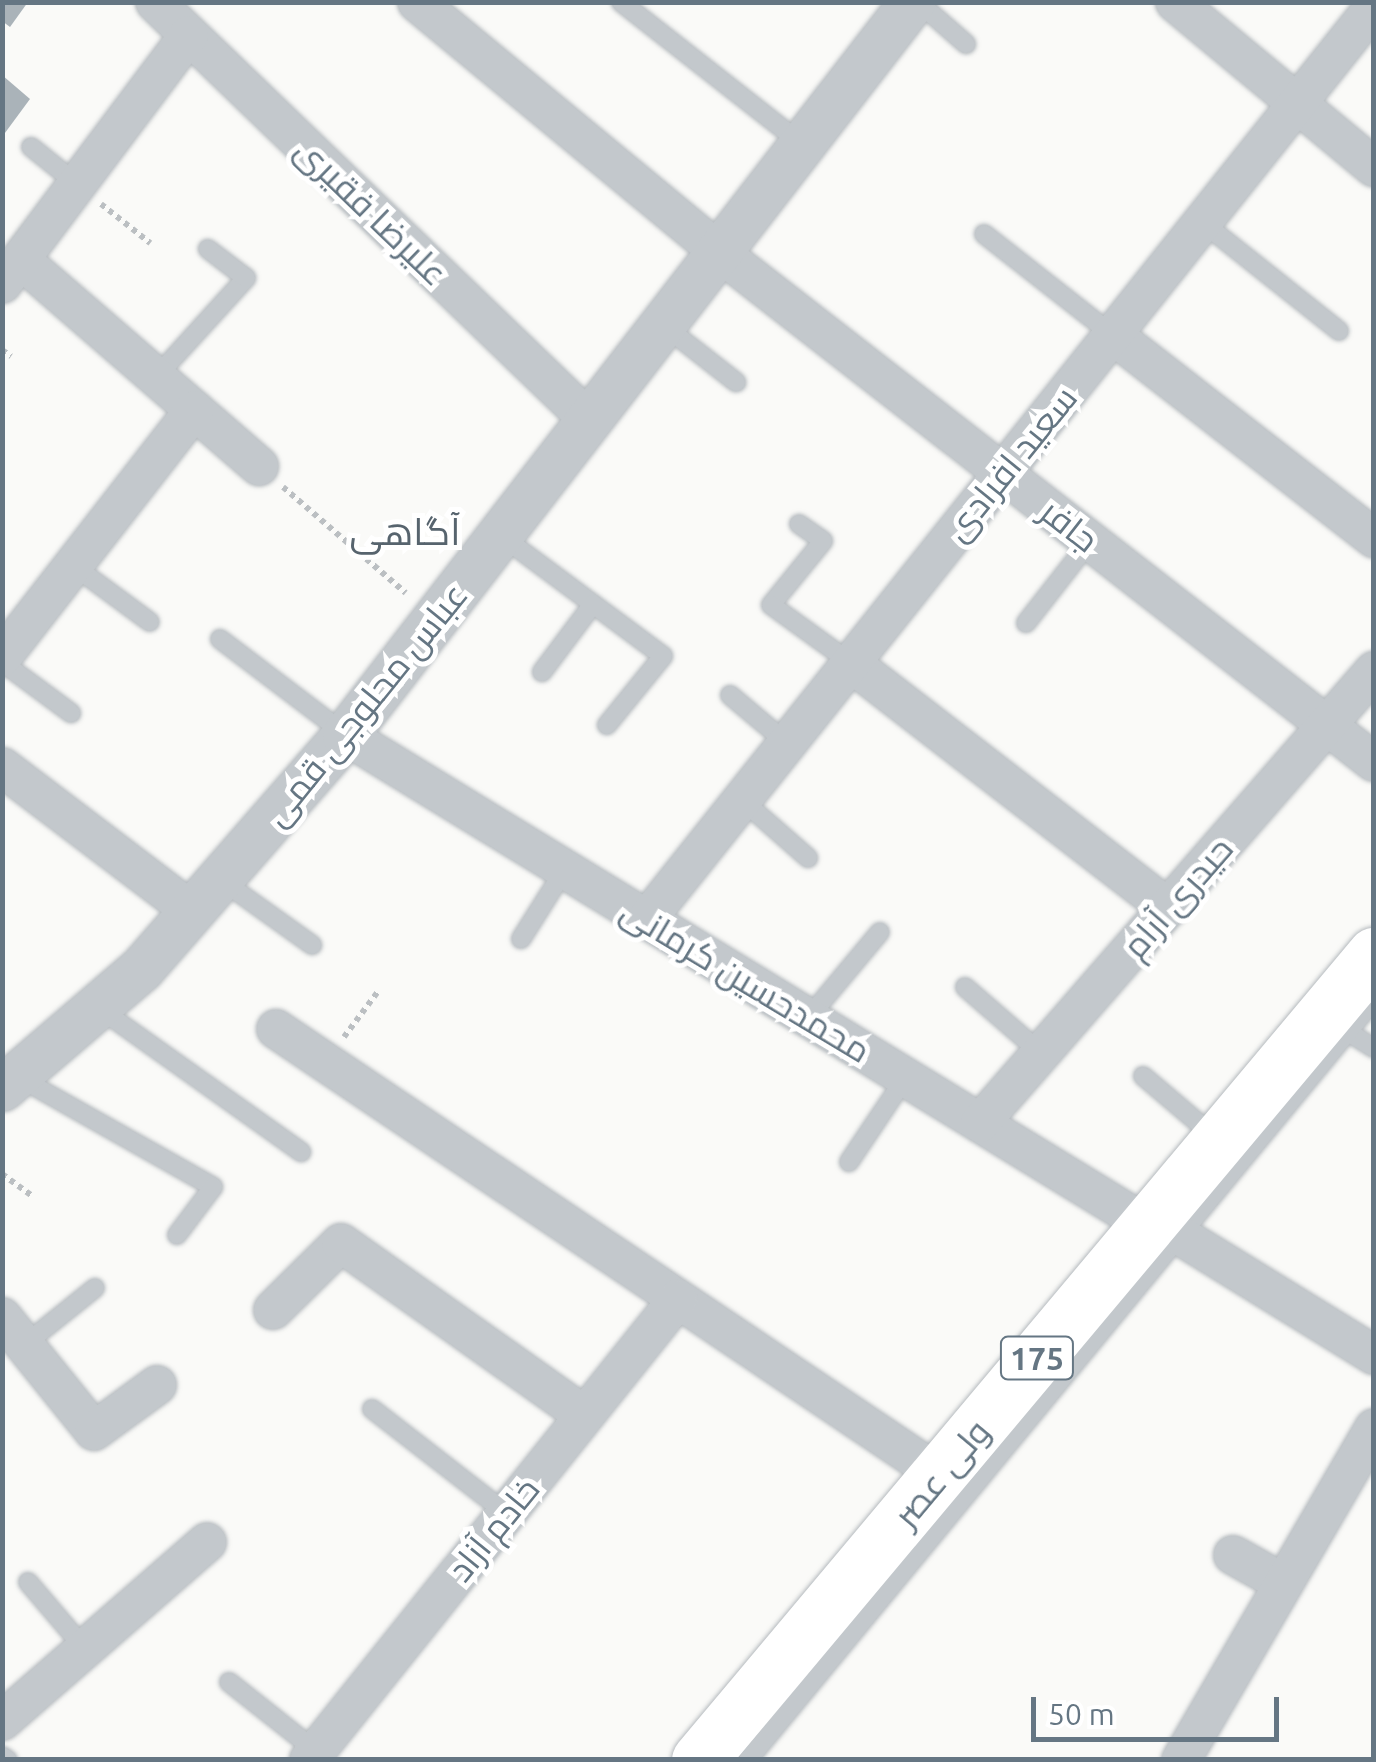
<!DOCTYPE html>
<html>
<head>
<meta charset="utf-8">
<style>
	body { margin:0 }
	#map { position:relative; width:1376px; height:1762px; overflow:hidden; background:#fafaf8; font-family:Ubuntu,Cairo,sans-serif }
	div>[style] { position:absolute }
	.building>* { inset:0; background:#aab3b9 }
	.path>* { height:6px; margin-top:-3px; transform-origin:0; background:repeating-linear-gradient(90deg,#bbbfc2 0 5px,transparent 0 10px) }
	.roads { filter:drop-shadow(0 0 2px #b5babe) drop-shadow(0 0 2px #b5babe) }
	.service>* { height:18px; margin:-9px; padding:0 9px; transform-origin:9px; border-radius:9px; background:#c3c8cc }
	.minor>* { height:38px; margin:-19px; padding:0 19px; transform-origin:19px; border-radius:19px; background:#c3c8cc }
	.tertiary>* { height:45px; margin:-22.5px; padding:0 22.5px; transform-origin:22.5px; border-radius:22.5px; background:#c3c8cc }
	.primary>* { height:55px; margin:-27.5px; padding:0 27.5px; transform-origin:27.5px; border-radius:27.5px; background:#fff }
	span { translate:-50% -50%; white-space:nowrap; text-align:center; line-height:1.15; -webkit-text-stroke:10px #fff; paint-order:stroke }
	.shield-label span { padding:2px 8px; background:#fff; border:2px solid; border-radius:8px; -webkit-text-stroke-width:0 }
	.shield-label { font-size:32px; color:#657683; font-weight:700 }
	.street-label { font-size:35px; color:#657683 }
	.neighbourhood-label { font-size:38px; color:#57646e }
	.frame { position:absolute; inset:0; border:5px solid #657683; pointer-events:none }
	.scale { position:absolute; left:1031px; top:1697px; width:248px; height:45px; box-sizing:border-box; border:5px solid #657683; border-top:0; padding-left:12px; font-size:30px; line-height:35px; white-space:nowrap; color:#657683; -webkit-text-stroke:8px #fff; paint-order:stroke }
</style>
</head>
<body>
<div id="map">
	<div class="building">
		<div style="clip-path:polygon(2px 2px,28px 2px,10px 27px,2px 21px)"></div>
		<div style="clip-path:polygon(2px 75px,30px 99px,2px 137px)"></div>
	</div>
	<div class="path">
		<div style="left:101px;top:204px;width:63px;rotate:38.5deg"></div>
		<div style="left:2px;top:350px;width:11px;rotate:34deg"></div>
		<div style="left:283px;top:487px;width:162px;rotate:40.8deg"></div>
		<div style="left:344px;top:1037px;width:59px;rotate:-53.3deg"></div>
		<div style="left:2px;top:1174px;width:37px;rotate:36deg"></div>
	</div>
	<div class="roads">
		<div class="service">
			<div style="left:621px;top:2px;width:230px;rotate:38.1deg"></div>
			<div style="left:918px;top:2px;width:64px;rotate:41.2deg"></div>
			<div style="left:31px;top:147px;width:59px;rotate:38.8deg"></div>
			<div style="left:1202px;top:222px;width:175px;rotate:38.5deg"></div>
			<div style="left:984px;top:234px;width:164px;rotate:38.1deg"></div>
			<div style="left:663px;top:325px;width:93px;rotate:38deg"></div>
			<div style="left:156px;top:377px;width:134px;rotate:-47.7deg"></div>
			<div style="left:246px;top:278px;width:48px;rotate:-142.7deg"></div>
			<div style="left:799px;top:524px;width:29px;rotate:35deg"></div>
			<div style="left:823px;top:541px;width:82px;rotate:129.1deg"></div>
			<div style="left:771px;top:605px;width:99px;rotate:35.9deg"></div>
			<div style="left:500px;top:535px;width:203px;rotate:36.6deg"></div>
			<div style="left:663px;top:656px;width:89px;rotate:129.1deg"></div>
			<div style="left:74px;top:566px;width:94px;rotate:36.4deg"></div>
			<div style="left:1026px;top:623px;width:104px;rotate:-52deg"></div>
			<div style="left:220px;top:639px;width:157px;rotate:37.2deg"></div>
			<div style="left:2px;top:662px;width:86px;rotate:36.5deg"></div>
			<div style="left:542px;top:672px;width:85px;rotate:-53.1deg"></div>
			<div style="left:730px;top:695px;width:75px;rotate:40.1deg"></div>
			<div style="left:742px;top:800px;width:88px;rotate:41.3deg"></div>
			<div style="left:221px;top:880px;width:112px;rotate:35.5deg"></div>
			<div style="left:521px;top:939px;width:83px;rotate:-57.8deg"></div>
			<div style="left:965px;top:987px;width:101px;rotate:41deg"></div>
			<div style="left:100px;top:1009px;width:247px;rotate:35.4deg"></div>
			<div style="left:808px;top:1018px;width:112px;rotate:-50.1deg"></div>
			<div style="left:1340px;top:1027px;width:40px;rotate:32deg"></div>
			<div style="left:1143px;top:1076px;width:94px;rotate:40.3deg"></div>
			<div style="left:18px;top:1077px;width:224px;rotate:29.4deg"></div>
			<div style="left:213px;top:1187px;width:60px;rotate:126.9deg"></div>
			<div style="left:849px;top:1162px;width:102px;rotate:-56.2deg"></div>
			<div style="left:24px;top:1345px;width:91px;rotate:-38.8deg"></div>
			<div style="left:372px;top:1409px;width:170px;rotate:37.8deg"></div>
			<div style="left:28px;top:1582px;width:88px;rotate:49.6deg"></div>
			<div style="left:229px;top:1682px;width:111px;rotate:38.4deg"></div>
			<div style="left:2px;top:1756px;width:7px;rotate:34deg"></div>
			<div style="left:748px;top:1760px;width:985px;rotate:-50.52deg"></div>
		</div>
		<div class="minor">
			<div style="left:155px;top:2px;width:603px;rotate:43.92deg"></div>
			<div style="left:417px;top:2px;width:392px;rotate:39.6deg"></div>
			<div style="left:719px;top:252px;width:830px;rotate:37.91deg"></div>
			<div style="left:1175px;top:2px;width:259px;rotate:39.7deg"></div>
			<div style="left:21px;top:260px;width:315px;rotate:40.9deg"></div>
			<div style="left:2px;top:284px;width:311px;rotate:-53.1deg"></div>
			<div style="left:1113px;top:335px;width:331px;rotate:37.9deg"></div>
			<div style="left:2px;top:657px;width:313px;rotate:-52.1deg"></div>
			<div style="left:851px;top:663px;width:401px;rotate:37.7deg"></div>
			<div style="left:345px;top:735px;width:940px;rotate:31.42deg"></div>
			<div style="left:1147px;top:1225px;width:34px;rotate:17deg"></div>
			<div style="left:1179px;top:1235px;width:229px;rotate:31.6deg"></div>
			<div style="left:2px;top:767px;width:240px;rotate:37.2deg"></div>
			<div style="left:647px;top:919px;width:1166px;rotate:-51.44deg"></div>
			<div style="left:276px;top:1029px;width:800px;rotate:33.89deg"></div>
			<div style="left:980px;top:1123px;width:600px;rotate:-48.92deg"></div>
			<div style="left:273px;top:1310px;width:95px;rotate:-44.6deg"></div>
			<div style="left:341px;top:1243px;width:298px;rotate:35.3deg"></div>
			<div style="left:2px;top:1317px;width:146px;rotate:51.1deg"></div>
			<div style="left:94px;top:1431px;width:78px;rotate:-36.1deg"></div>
			<div style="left:1233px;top:1555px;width:57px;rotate:29.2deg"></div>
			<div style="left:2px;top:1721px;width:272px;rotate:-41.1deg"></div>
			<div style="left:309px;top:1760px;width:590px;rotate:-51.33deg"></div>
			<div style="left:1181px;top:1760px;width:384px;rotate:-59.8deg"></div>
		</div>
		<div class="tertiary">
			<div style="left:2px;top:1088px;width:183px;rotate:-40.6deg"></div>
			<div style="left:141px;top:969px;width:310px;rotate:-48.9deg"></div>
			<div style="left:345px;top:735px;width:927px;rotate:-52.28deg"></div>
		</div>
		<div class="primary">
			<div style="left:699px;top:1760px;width:1051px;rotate:-50.02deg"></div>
		</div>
	</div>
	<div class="shield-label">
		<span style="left:1037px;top:1358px">175</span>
	</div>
	<div class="street-label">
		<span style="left:372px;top:211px;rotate:44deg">علیرضا فقیری</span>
		<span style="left:1010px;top:463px;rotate:-51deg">سعید افرادی</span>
		<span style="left:1070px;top:525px;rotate:38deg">جافر</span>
		<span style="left:365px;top:704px;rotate:-51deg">عباس محلوجی قمی</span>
		<span style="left:1177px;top:897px;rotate:-49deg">حیدری آرام</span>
		<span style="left:746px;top:980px;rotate:31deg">محمدحسین کرمانی</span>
		<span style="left:941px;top:1473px;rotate:-50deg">ولی عصر</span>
		<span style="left:493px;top:1529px;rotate:-51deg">خادم آزاد</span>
	</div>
	<div class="neighbourhood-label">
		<span style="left:405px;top:532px">آگاهی</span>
	</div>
	<div class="frame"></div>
	<div class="scale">50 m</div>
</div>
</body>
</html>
